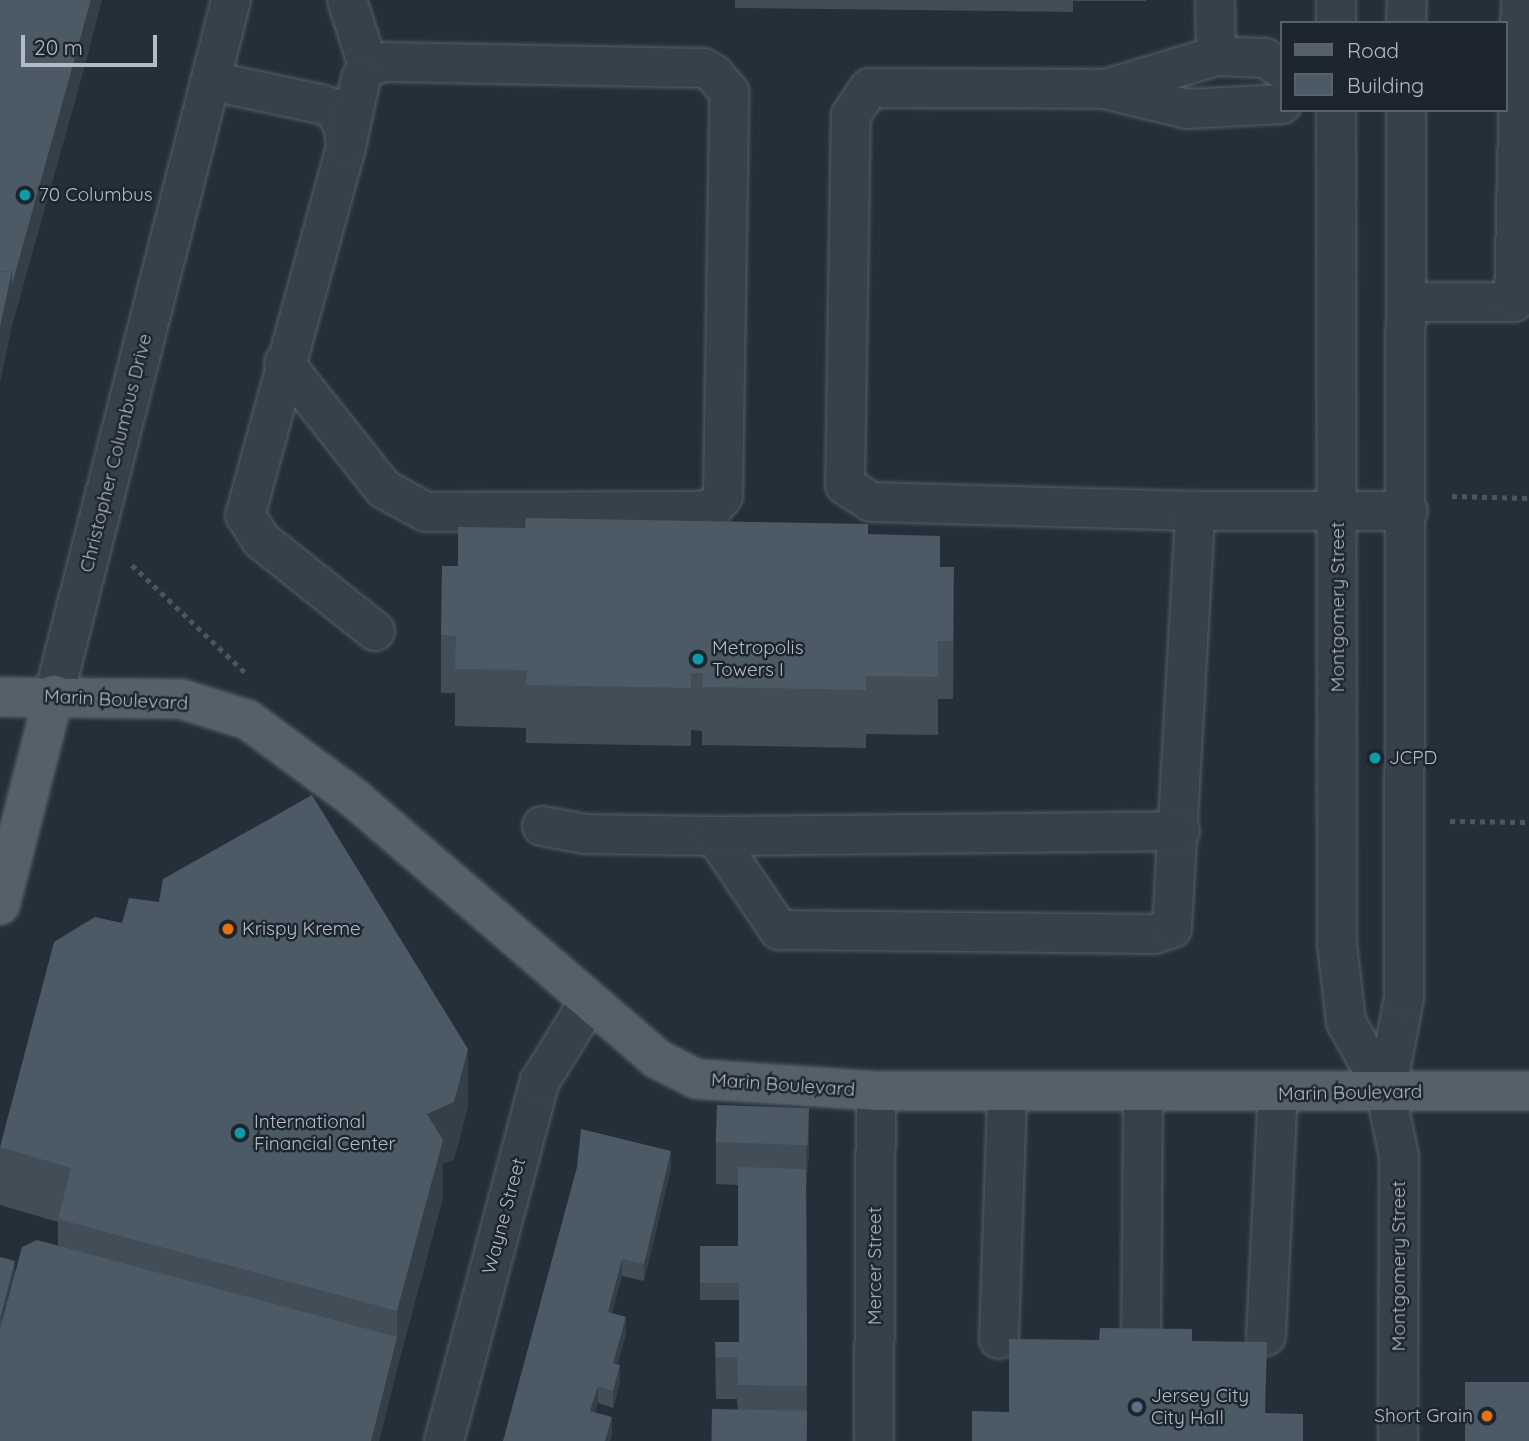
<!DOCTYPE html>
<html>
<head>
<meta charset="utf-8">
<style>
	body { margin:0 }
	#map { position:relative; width:1529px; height:1441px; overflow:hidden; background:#242f3a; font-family:Quicksand,sans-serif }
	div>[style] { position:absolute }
	.path>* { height:4.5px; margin-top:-2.25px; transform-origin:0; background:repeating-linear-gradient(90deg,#46595a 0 5px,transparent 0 10px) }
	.roads { filter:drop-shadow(0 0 2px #565f68) drop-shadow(0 0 2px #565f68) }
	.minor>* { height:38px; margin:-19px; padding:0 19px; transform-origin:19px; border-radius:19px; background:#37414a }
	.major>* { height:38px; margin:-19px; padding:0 19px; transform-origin:19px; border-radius:19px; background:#55606a }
	.wall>* { inset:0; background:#414d57 }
	.shaded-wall>* { inset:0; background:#353f47 }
	.building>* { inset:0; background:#4c5a65; transform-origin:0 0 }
	.dots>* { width:19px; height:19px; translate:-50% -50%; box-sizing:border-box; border:4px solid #1d262f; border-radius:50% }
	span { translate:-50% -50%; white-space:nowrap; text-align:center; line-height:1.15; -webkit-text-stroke:5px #1d262f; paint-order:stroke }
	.poi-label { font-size:19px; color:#b3bcc6 }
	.left { translate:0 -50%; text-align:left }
	.right { translate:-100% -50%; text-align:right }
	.street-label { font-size:19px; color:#b3bcc6 }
	.legend { position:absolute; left:1280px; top:21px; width:228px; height:91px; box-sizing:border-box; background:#1d262f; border:2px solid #59626b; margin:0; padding:9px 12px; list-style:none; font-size:21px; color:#b3bcc6 }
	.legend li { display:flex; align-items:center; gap:14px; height:35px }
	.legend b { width:35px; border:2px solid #59626b }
	.scale { position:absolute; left:21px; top:35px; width:136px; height:32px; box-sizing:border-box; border:4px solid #b3bcc6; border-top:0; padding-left:9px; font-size:21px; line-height:24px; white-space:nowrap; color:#b3bcc6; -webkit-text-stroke:5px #1d262f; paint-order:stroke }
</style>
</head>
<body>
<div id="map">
	<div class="path">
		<div style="left:1452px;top:496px;width:77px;rotate:1.5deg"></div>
		<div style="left:132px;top:565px;width:158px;rotate:43.5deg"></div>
		<div style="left:1450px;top:821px;width:79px;rotate:0.7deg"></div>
	</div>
	<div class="roads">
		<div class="minor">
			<div style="left:347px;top:0;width:69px;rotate:72.3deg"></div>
			<div style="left:1215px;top:0;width:56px;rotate:89deg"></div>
			<div style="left:1336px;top:23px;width:23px;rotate:-90deg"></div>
			<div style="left:1406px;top:23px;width:23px;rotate:-88deg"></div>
			<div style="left:211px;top:81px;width:111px;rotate:11.9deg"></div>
			<div style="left:320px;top:104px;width:16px;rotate:18deg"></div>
			<div style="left:335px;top:109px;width:21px;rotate:65deg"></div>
			<div style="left:344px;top:128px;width:19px;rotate:84deg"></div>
			<div style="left:346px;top:147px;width:382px;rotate:105.3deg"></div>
			<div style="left:245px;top:515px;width:30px;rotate:57deg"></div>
			<div style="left:261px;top:540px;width:146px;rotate:38.6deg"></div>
			<div style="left:1106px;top:89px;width:115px;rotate:-16.7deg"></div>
			<div style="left:1216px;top:56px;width:49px;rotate:2.3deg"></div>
			<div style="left:1265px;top:58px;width:20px;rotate:33deg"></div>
			<div style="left:1336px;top:110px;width:834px;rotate:89.93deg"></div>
			<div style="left:1337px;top:944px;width:79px;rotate:83.4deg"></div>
			<div style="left:1346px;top:1022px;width:81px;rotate:60.6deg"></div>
			<div style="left:1386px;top:1093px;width:65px;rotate:78.5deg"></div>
			<div style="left:1399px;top:1157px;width:284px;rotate:90.2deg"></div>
			<div style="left:1410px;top:302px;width:104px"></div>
			<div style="left:1514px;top:302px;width:302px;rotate:-88.7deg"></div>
			<div style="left:284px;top:363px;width:161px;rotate:51.6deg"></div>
			<div style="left:384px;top:489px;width:48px;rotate:28.7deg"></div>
			<div style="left:426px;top:512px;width:264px;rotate:-0.2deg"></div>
			<div style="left:690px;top:511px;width:21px;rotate:-3deg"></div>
			<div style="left:711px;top:510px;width:18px;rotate:-49deg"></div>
			<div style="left:723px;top:496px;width:404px;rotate:-89.1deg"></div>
			<div style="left:729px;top:92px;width:23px;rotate:-130deg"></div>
			<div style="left:714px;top:74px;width:13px;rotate:-151deg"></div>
			<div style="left:703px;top:68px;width:317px;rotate:-178.9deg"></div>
			<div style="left:386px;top:62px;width:18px;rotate:167deg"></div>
			<div style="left:368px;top:66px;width:14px;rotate:120deg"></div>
			<div style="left:361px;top:78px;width:71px;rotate:102.3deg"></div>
			<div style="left:1195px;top:511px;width:324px;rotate:-178.4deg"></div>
			<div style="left:871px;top:502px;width:31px;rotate:-147deg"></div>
			<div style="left:845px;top:485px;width:370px;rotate:-89.1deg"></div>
			<div style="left:851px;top:115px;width:32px;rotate:-56deg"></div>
			<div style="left:869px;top:88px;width:235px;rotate:0.2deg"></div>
			<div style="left:1104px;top:89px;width:85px;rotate:13.5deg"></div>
			<div style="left:1187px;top:109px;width:95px;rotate:-3deg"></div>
			<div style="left:54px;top:695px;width:717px;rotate:-75.71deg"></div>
			<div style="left:542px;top:826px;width:44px;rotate:10.5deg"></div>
			<div style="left:585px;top:834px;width:130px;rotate:0.9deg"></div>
			<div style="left:715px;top:836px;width:114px;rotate:55.8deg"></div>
			<div style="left:779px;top:930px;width:375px;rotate:0.6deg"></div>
			<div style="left:1154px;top:934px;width:19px;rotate:-18deg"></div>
			<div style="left:1172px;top:928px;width:418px;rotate:-86.8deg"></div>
			<div style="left:1195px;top:511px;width:213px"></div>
			<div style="left:715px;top:836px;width:465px;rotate:-0.6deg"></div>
			<div style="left:1386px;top:1093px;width:97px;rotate:-79.3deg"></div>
			<div style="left:1404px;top:998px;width:888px;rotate:-89.87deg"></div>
			<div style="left:1266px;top:1336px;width:243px;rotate:-87.2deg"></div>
			<div style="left:1141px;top:1337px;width:244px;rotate:-89.5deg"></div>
			<div style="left:999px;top:1339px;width:247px;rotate:-88.1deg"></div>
			<div style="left:444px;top:1441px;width:373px;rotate:-75.1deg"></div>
			<div style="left:540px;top:1081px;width:93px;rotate:-58.2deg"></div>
			<div style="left:874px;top:1441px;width:350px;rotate:-89.7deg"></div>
		</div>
		<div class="major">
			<div style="left:0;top:697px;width:181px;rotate:0.6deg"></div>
			<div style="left:181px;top:699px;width:70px;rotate:17.4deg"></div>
			<div style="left:248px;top:720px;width:132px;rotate:36.3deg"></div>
			<div style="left:354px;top:798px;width:400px;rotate:40.7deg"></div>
			<div style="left:657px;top:1059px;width:45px;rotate:26.6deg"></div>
			<div style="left:697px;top:1079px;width:179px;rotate:3.8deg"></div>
			<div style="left:876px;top:1091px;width:653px"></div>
			<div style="left:0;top:905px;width:217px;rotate:-75.6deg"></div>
		</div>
	</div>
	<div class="wall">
		<div style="clip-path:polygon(735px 0,1146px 0,1146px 1px,1073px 1px,1073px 12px,735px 8px)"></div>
		<div style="clip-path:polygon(868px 534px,940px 567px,954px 625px,953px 699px,938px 699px,938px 735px,866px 734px,866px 748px,702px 745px,702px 731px,691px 730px,691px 746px,526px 743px,526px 728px,455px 726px,455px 693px,441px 693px,441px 635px,458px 566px)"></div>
		<div style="clip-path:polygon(468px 1107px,454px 1159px,443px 1164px,443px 1197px,397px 1369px,379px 1441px,0 1441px,0 1257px,15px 1272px,58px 1246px,58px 1222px,0 1205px,0 1147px)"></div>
		<div style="clip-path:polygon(809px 1108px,809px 1150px,806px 1186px,807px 1441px,738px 1410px,737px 1399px,716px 1399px,715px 1342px,739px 1342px,739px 1300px,700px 1300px,700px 1246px,738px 1246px,738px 1185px,716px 1184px,716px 1142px)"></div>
		<div style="clip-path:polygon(671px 1168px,644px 1281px,622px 1276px,612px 1313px,626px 1334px,617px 1364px,620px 1382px,613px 1408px,598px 1403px,595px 1412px,612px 1434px,503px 1441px)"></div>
	</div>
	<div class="shaded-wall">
		<div style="clip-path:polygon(91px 0,102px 0,86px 62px,12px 326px,12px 285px)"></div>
		<div style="clip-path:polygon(12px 271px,12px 326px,0 383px,0 328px)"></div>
		<div style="clip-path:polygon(954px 567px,954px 625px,953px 699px,953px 641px)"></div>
		<div style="clip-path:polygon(468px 1049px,468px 1107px,454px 1159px,443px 1164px,443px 1197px,397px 1369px,397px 1311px,427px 1114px)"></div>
		<div style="clip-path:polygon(809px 1108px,809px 1150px,806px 1186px,806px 1145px)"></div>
		<div style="clip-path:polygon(671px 1151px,671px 1168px,644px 1281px,644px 1264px)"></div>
		<div style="clip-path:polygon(622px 1259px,622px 1276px,608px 1329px,608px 1312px)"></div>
		<div style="clip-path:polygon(15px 1261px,15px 1278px,1px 1332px,1px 1315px)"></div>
		<div style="clip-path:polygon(626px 1317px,626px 1334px,613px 1380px,613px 1363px)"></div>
		<div style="clip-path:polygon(397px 1337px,397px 1369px,379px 1441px,371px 1441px)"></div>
		<div style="clip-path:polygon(620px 1365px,620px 1382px,613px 1408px,613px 1391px)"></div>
		<div style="clip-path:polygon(598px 1386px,598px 1403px,590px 1428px,590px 1411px)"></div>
		<div style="clip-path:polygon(612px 1417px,612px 1434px,610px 1441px,605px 1441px)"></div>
	</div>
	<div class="building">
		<div style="clip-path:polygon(0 0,91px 0,12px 285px,12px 271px,0 272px)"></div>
		<div style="clip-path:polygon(12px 271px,0 328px,0 272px)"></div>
		<div style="clip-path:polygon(526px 518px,868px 524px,868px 534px,940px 536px,940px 567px,954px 567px,953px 641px,938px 641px,938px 677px,866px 676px,866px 690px,702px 687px,703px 673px,691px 673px,691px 688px,526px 685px,527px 670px,455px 669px,456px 636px,441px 635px,442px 566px,458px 566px,458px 527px,525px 528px)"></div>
		<div style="clip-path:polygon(312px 795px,468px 1049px,454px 1102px,427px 1114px,443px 1140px,397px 1311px,58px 1219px,71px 1168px,0 1147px,54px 942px,95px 917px,122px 923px,129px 898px,159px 902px,163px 879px)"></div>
		<div style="left:717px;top:1105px;width:92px;height:37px;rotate:2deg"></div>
		<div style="clip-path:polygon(581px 1129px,671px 1151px,644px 1264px,622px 1259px,608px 1312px,626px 1317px,613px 1363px,620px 1365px,613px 1391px,598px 1386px,590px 1411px,612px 1417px,605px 1441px,503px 1441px,577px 1167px)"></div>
		<div style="clip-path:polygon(738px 1167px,806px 1169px,807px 1342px,739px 1342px,739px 1283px,700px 1283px,700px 1246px,738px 1246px)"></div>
		<div style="clip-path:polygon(37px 1240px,397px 1337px,371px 1441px,0 1441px,0 1329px,22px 1247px)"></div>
		<div style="clip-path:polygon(0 1257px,15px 1261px,1px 1315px,0 1315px)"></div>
		<div style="clip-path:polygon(1100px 1328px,1192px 1329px,1192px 1341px,1267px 1342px,1265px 1413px,1303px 1414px,1303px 1441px,972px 1441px,972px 1411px,1009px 1412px,1009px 1339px,1099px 1340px)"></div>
		<div style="clip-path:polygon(715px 1342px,807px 1342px,807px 1386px,738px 1385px,737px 1357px,716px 1357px)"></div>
		<div style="left:1529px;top:1382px;width:59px;height:64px;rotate:90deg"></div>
		<div style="left:712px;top:1409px;width:95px;height:32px;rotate:1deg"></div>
	</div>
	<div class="dots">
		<div style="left:25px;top:195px;background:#0f9aa8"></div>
		<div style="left:698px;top:659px;background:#0f9aa8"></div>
		<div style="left:1375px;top:758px;background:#0f9aa8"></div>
		<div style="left:228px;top:929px;background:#e8710a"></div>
		<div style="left:240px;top:1133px;background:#0f9aa8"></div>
		<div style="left:1137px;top:1407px;background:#5c6f8a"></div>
		<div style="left:1487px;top:1416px;background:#e8710a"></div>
	</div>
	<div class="poi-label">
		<span class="left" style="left:39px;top:195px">70 Columbus</span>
		<span class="left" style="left:712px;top:659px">Metropolis<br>Towers I</span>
		<span class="left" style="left:1389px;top:758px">JCPD</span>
		<span class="left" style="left:242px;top:929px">Krispy Kreme</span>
		<span class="left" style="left:254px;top:1133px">International<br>Financial Center</span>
		<span class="left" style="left:1151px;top:1407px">Jersey City<br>City Hall</span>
		<span class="right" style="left:1473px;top:1416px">Short Grain</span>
	</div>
	<div class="street-label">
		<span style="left:116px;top:453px;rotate:-76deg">Christopher Columbus Drive</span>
		<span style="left:1338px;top:607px;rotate:-90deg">Montgomery Street</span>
		<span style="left:116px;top:700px;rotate:3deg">Marin Boulevard</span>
		<span style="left:783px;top:1085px;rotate:4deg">Marin Boulevard</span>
		<span style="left:1350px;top:1093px;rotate:-1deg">Marin Boulevard</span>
		<span style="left:504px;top:1216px;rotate:-75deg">Wayne Street</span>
		<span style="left:875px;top:1266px;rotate:-90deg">Mercer Street</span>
		<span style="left:1399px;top:1266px;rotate:-90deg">Montgomery Street</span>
	</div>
	<ul class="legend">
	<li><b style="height:9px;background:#55606a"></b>Road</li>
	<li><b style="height:19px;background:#4c5a65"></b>Building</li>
	</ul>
	<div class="scale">20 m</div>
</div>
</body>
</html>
